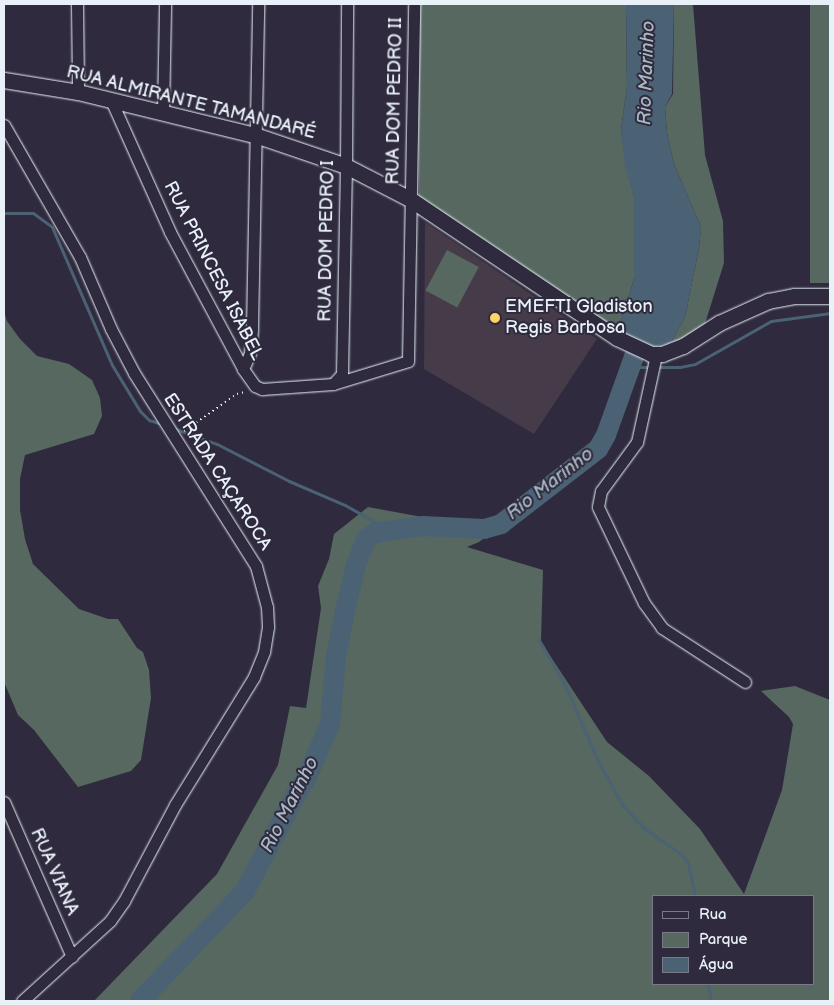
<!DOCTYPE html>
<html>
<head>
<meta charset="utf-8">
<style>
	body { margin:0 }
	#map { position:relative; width:834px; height:1005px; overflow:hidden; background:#2f2a3d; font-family:"Balsamiq Sans",sans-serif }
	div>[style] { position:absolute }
	.built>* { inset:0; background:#453b49 }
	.green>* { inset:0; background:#566860; transform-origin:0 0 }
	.water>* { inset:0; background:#4a6274 }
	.stream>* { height:3px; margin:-1.5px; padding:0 1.5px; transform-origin:1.5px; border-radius:1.5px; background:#4a6274 }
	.river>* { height:20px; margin:-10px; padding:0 10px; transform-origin:10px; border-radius:10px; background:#4a6274 }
	.path>* { height:2px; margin-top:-1px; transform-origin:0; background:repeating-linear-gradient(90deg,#e8f1f8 0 1px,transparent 0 5px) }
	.roads { filter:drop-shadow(0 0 1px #e8f1f8) drop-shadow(0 0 1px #e8f1f8) }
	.minor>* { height:11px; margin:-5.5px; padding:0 5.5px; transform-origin:5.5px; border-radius:5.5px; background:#2f2a3d }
	.major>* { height:15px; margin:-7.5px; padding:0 7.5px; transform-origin:7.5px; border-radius:7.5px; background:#2f2a3d }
	.dots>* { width:14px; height:14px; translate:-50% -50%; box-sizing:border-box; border:2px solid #2f2a3d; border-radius:50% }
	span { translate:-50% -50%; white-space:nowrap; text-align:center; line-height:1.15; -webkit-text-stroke:4px #2f2a3d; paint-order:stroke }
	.street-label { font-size:18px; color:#e8f1f8 }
	.poi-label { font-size:18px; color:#e8f1f8 }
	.left { translate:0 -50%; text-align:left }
	.water-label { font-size:19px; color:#a9b8c3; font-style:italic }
	.frame { position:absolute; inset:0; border:5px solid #e8f1f8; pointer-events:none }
	.legend { position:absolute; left:652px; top:895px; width:162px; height:90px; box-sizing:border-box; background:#2f2a3d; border:1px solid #797a88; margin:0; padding:6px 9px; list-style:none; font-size:15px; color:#e8f1f8 }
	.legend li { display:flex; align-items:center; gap:10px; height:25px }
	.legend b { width:25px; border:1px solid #797a88 }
</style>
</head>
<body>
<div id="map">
	<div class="built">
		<div style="clip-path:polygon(425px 222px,597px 339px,534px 434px,424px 369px)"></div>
	</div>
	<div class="green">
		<div style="clip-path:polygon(417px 4px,626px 4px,627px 87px,621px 129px,626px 166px,634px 197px,634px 278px,629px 296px,624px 302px,620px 331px,486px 247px,419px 199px)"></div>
		<div style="clip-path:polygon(674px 4px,693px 4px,705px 155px,723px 221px,724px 263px,703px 330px,670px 345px,685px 317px,699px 248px,701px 227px,674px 164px,667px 133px,665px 107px,673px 94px)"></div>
		<div style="left:810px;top:4px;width:20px;height:279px"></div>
		<div style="left:447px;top:250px;width:36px;height:46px;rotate:28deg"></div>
		<div style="clip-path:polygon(4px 311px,7px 321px,20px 339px,37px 356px,69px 364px,92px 380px,100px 398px,102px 416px,94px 434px,25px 455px,20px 479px,20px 510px,25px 539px,33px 564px,79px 609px,108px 619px,118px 619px,137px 648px,143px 652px,149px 670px,151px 698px,141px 760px,131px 771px,78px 787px,34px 730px,18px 715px,4px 682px)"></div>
		<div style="clip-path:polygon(evenodd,368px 507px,460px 524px,502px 525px,479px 542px,467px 547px,543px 570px,541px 642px,607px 742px,649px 776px,700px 829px,744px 894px,782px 790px,793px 724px,789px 717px,761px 691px,795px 686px,830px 700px,830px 1001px,94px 1001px,217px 874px,278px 765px,290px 706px,306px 708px,321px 608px,318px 586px,329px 559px,334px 534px,368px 507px,813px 896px,813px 984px,653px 984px,653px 896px,813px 896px)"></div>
	</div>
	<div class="water">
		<div style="clip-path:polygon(626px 4px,674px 4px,672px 94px,665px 107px,667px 133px,674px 164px,701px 227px,699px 248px,685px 317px,670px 345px,650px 347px,620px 331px,624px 302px,629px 296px,634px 278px,634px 197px,625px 166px,621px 129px,627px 87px)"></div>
	</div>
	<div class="stream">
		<div style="left:4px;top:213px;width:29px"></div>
		<div style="left:33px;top:213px;width:24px;rotate:36deg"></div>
		<div style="left:52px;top:227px;width:150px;rotate:66.5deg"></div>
		<div style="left:112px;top:365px;width:54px;rotate:58.7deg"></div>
		<div style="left:140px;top:411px;width:13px;rotate:45deg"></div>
		<div style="left:149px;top:420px;width:14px;rotate:17deg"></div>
		<div style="left:631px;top:367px;width:19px"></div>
		<div style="left:656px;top:367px;width:24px"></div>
		<div style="left:680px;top:367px;width:15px;rotate:-11deg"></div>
		<div style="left:695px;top:364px;width:87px;rotate:-29.5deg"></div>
		<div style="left:771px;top:321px;width:60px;rotate:-7.7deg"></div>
		<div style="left:173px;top:428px;width:47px;rotate:20deg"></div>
		<div style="left:217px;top:444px;width:81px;rotate:27.2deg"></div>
		<div style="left:289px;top:481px;width:61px;rotate:23.2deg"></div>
		<div style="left:345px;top:505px;width:53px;rotate:29.5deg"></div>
		<div style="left:539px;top:640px;width:50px;rotate:59.8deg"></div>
		<div style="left:564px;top:683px;width:85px;rotate:66.4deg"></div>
		<div style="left:598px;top:761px;width:51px;rotate:60.9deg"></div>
		<div style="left:623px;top:806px;width:32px;rotate:46deg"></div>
		<div style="left:645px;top:829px;width:44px;rotate:34.8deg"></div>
		<div style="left:681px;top:854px;width:11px;rotate:52deg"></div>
		<div style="left:688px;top:863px;width:34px;rotate:78deg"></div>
		<div style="left:708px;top:984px;width:17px;rotate:80deg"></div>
	</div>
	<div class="river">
		<div style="left:140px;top:1001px;width:152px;rotate:-46.3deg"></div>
		<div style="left:245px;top:891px;width:115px;rotate:-62.1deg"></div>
		<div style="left:299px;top:789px;width:12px;rotate:-55deg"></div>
		<div style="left:306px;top:779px;width:60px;rotate:-66.4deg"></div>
		<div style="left:330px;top:724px;width:67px;rotate:-84.9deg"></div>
		<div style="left:336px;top:657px;width:47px;rotate:-78.9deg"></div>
		<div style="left:345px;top:611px;width:47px;rotate:-76.6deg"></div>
		<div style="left:356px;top:565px;width:28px;rotate:-69deg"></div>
		<div style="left:366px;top:539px;width:11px;rotate:-34deg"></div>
		<div style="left:375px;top:533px;width:49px;rotate:-8.3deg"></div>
		<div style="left:423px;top:526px;width:61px;rotate:2.8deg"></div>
		<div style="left:484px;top:529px;width:18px;rotate:-16deg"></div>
		<div style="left:501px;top:524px;width:123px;rotate:-37.7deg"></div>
		<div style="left:598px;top:449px;width:16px;rotate:-60deg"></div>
		<div style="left:606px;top:435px;width:113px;rotate:-70.3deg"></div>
	</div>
	<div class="path">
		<div style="left:184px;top:431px;width:65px;rotate:-34.9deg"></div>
		<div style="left:237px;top:394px;width:8px;rotate:-14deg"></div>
	</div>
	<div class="roads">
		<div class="minor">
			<div style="left:77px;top:4px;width:88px;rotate:89.3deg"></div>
			<div style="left:111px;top:100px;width:145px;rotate:65.9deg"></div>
			<div style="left:170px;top:232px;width:155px;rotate:61.9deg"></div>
			<div style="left:243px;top:369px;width:21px;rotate:55deg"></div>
			<div style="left:255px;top:386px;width:8px;rotate:23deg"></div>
			<div style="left:262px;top:389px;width:71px;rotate:-4deg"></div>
			<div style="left:333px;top:384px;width:78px;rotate:-17deg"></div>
			<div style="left:408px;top:361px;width:357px;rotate:-89deg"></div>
			<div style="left:163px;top:112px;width:108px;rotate:-88.9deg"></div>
			<div style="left:4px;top:125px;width:152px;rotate:60.1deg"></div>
			<div style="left:80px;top:257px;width:78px;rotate:66.7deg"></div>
			<div style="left:111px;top:329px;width:50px;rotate:62.4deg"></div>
			<div style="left:134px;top:373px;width:228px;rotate:57.7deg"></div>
			<div style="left:256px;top:566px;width:42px;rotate:75deg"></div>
			<div style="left:267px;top:607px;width:20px;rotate:87deg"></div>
			<div style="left:268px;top:627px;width:25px;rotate:99deg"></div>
			<div style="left:264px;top:652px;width:27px;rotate:112deg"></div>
			<div style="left:254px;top:677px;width:150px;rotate:121.7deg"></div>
			<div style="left:175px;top:805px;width:109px;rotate:118deg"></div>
			<div style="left:124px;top:901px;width:24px;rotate:125deg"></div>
			<div style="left:110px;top:921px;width:119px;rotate:137.7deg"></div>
			<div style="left:656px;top:355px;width:89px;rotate:102.3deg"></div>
			<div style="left:637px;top:442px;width:61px;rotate:126.3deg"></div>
			<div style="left:601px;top:491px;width:16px;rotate:101deg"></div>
			<div style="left:598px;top:507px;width:106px;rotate:64.4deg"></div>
			<div style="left:644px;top:603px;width:31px;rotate:54deg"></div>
			<div style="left:662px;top:628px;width:99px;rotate:33deg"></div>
			<div style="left:243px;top:369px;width:17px;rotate:-66deg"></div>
			<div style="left:250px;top:353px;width:25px;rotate:-85deg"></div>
			<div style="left:252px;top:328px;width:324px;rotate:-88.9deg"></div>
			<div style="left:333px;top:384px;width:13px;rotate:-48deg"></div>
			<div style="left:342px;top:374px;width:208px;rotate:-88.9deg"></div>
			<div style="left:346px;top:166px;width:162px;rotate:-89.6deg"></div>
			<div style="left:4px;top:802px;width:169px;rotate:66.3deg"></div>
		</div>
		<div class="major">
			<div style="left:4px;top:80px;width:75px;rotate:9.2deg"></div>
			<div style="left:78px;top:92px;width:182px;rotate:13.7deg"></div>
			<div style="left:255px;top:135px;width:96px;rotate:18.8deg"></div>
			<div style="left:346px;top:166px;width:72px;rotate:27.3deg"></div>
			<div style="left:410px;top:199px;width:249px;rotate:33.9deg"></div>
			<div style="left:617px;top:338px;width:38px;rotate:25deg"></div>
			<div style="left:651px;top:354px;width:11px"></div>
			<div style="left:662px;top:354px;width:22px;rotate:-21deg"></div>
			<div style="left:683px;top:346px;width:43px;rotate:-32.6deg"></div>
			<div style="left:719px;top:323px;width:54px;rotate:-24.2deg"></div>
			<div style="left:768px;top:301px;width:26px;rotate:-11deg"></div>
			<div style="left:794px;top:296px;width:36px"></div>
		</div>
	</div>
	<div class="dots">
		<div style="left:495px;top:318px;background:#ffd166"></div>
	</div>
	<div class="street-label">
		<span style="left:395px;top:101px;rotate:-89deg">RUA DOM PEDRO II</span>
		<span style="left:191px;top:103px;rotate:14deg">RUA ALMIRANTE TAMANDARÉ</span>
		<span style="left:327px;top:241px;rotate:-89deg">RUA DOM PEDRO I</span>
		<span style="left:213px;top:271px;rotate:63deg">RUA PRINCESA ISABEL</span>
		<span style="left:217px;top:472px;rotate:57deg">ESTRADA CAÇAROCA</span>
		<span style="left:54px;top:872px;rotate:66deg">RUA VIANA</span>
	</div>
	<div class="poi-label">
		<span class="left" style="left:505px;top:318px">EMEFTI Gladiston<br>Regis Barbosa</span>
	</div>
	<div class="water-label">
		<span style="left:647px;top:73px;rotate:-88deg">Rio Marinho</span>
		<span style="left:550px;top:484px;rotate:-38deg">Rio Marinho</span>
		<span style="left:290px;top:805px;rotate:-63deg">Rio Marinho</span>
	</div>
	<div class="frame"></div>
	<ul class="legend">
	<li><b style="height:6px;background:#2f2a3d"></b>Rua</li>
	<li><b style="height:14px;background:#566860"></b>Parque</li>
	<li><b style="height:14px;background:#4a6274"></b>Água</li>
	</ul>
</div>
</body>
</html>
